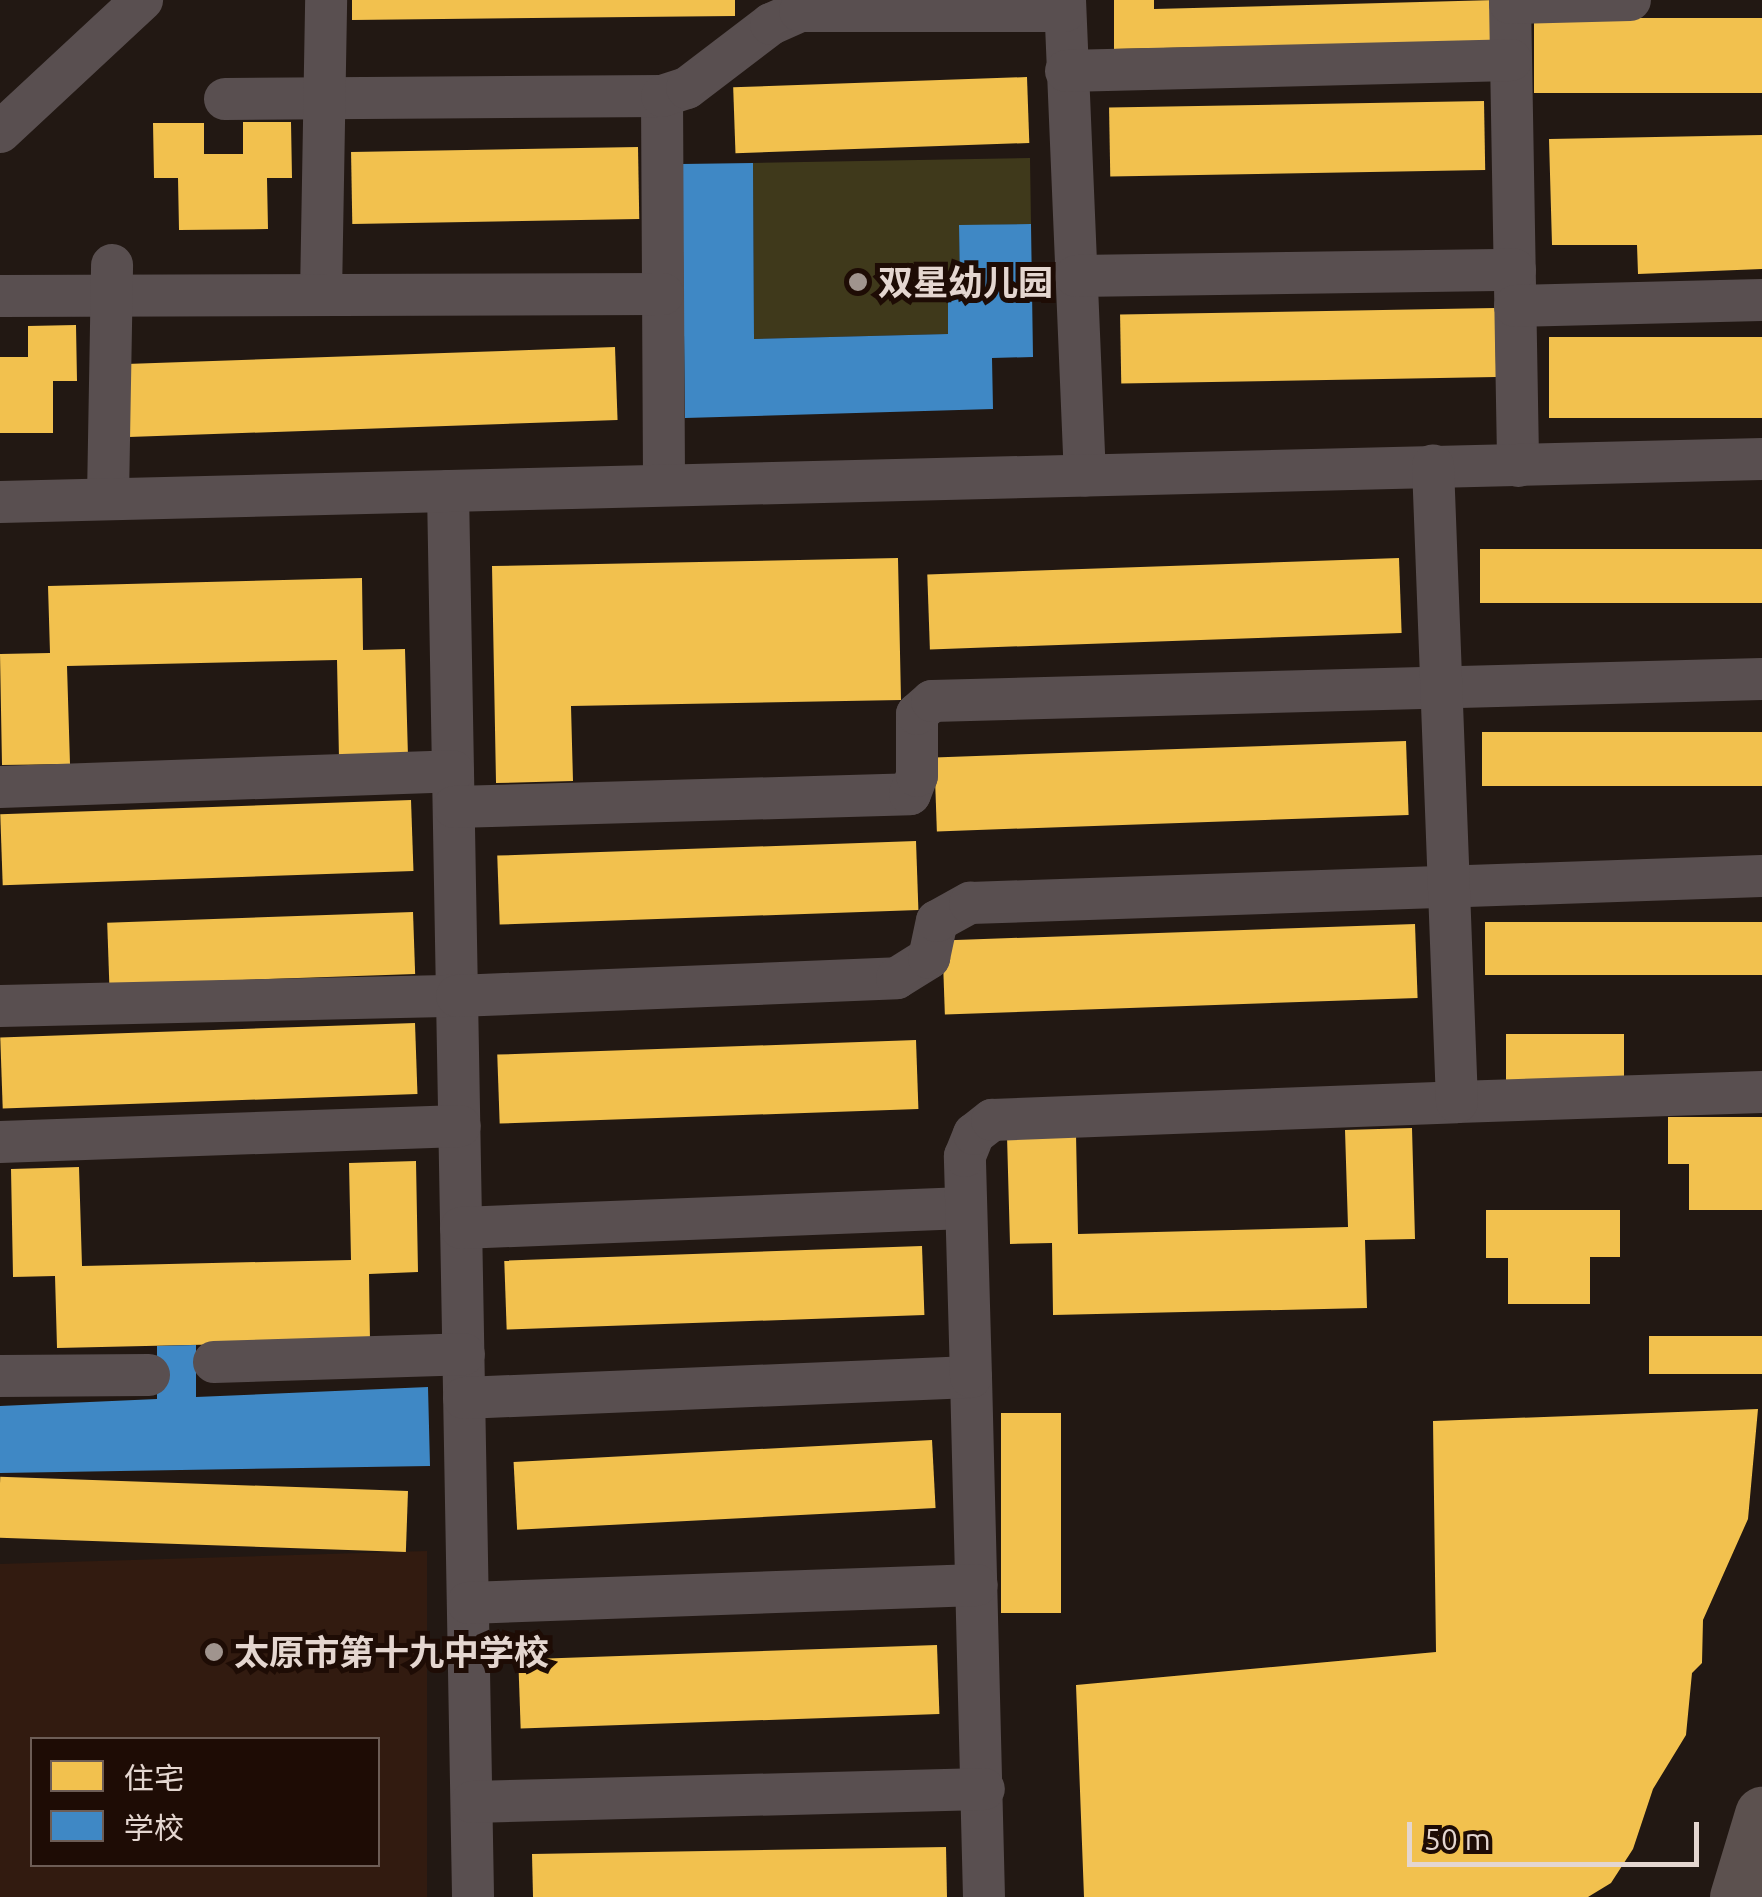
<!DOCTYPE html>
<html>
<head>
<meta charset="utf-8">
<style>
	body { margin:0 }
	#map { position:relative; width:1762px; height:1897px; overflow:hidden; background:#221813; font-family:Ubuntu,"Noto Sans SC",sans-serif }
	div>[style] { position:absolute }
	.built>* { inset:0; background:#321b10 }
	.green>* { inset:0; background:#3f391b }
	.homes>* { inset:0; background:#f2c14e; transform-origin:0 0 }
	.schools>* { inset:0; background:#3f88c5 }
	.minor>* { height:42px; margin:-21px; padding:0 21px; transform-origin:21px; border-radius:21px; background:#594f50 }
	.major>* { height:55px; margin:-27.5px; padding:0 27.5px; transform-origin:27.5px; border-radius:27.5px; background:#5c514f }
	.dots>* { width:28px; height:28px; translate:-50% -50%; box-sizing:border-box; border:5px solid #1e0c05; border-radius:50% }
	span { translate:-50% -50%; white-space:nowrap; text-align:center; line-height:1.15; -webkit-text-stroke:10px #1e0c05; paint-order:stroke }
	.poi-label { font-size:35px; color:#e4d6d0; font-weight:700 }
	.left { translate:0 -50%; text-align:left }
	.legend { position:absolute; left:30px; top:1737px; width:350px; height:130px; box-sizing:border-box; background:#1e0c05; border:2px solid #6d5d56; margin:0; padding:12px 18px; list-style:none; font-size:30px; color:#e4d6d0 }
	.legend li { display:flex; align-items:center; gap:20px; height:50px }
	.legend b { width:50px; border:2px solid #6d5d56 }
	.scale { position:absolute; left:1407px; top:1822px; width:292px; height:45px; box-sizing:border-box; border:5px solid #e4d6d0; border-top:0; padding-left:12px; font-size:30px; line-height:35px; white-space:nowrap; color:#e4d6d0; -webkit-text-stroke:8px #1e0c05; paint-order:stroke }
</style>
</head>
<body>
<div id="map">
	<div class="built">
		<div style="clip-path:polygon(evenodd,427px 1551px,427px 1897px,0 1897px,0 1564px,427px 1551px,32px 1740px,378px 1740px,378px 1864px,32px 1864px,32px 1740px)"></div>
	</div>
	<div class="green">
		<div style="clip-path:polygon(1030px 158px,1031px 224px,959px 226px,960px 291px,949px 292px,948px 334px,754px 339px,753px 163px)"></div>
	</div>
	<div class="homes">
		<div style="clip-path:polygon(352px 0,735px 0,735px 16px,352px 20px)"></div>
		<div style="clip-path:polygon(1114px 0,1154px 0,1154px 9px,1496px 0,1497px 41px,1114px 49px)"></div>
		<div style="left:1762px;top:18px;width:75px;height:228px;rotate:90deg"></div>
		<div style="left:1027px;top:77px;width:66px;height:294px;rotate:88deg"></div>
		<div style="left:1484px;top:101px;width:69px;height:375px;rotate:89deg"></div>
		<div style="clip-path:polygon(243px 122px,291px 122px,292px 178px,267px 178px,268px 229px,179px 230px,178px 178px,154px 178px,153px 123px,204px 123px,204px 154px,243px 154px)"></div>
		<div style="clip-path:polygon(1762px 135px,1762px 269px,1638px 274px,1637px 245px,1552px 245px,1549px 139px)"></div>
		<div style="left:638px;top:147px;width:72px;height:287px;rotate:89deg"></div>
		<div style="left:1495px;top:308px;width:69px;height:375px;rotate:89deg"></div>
		<div style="clip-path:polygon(76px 325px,77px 381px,53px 381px,53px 433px,0 433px,0 357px,28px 357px,28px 326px)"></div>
		<div style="left:1762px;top:337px;width:81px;height:213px;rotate:90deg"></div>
		<div style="left:615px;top:347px;width:73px;height:489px;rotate:88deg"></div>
		<div style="left:1762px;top:549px;width:54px;height:282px;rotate:90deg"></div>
		<div style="clip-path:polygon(898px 558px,901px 700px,571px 706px,573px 781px,496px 783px,492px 566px)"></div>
		<div style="left:1399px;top:558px;width:75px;height:472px;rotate:88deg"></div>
		<div style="clip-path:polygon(362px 578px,363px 650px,405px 649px,408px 757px,339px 759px,337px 660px,67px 666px,70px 764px,2px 765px,0 654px,50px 653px,48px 586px)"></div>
		<div style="left:1762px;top:732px;width:54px;height:280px;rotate:90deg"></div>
		<div style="left:1406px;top:741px;width:74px;height:472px;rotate:88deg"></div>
		<div style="left:411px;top:800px;width:71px;height:411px;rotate:88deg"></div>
		<div style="left:916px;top:841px;width:69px;height:419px;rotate:88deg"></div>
		<div style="left:413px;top:912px;width:62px;height:306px;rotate:88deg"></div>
		<div style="left:1762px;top:922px;width:53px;height:277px;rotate:90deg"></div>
		<div style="left:1415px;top:924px;width:74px;height:473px;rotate:88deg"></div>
		<div style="left:415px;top:1023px;width:71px;height:415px;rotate:88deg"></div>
		<div style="left:1506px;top:1034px;width:118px;height:56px"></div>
		<div style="left:916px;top:1040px;width:69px;height:419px;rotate:88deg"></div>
		<div style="clip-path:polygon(1668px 1117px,1762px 1117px,1762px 1210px,1689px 1210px,1689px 1164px,1668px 1164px)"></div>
		<div style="clip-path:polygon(1412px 1128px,1415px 1239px,1365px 1240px,1367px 1308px,1053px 1315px,1052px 1243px,1010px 1244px,1007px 1136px,1076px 1134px,1078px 1234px,1348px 1227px,1345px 1130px)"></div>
		<div style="clip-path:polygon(416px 1161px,418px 1272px,369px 1274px,370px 1341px,57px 1348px,55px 1276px,13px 1277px,11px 1169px,79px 1167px,82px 1266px,351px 1260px,349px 1163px)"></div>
		<div style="clip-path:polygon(1486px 1210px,1620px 1210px,1620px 1257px,1590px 1257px,1590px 1304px,1508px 1304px,1508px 1258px,1486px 1258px)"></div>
		<div style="left:922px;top:1246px;width:69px;height:418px;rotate:88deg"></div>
		<div style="left:1762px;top:1336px;width:38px;height:113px;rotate:90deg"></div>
		<div style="clip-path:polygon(1758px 1409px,1748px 1519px,1703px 1620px,1702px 1663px,1692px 1673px,1686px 1735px,1653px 1789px,1633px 1849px,1611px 1883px,1588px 1897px,1084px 1897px,1076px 1685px,1436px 1652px,1433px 1421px)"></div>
		<div style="left:1001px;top:1413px;width:60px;height:200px"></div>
		<div style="left:932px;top:1440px;width:68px;height:419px;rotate:87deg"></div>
		<div style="left:408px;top:1491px;width:61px;height:408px;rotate:92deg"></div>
		<div style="left:937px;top:1645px;width:69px;height:419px;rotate:88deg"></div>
		<div style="clip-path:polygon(946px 1847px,947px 1897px,533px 1897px,532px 1854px)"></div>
	</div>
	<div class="schools">
		<div style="clip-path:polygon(753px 163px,754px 339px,948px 334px,948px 291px,960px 291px,959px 225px,1031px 224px,1033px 357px,992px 358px,993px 409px,685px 418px,682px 164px)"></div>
		<div style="clip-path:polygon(196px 1345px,196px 1397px,428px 1387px,430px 1466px,0 1473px,0 1406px,157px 1399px,157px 1346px)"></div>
	</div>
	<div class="minor">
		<div style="left:1065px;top:0;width:476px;rotate:87.6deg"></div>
		<div style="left:1510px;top:0;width:466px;rotate:89deg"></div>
		<div style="left:1510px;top:3px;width:120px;rotate:-1.4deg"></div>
		<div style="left:1066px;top:71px;width:445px;rotate:-1.4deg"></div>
		<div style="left:662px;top:96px;width:389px;rotate:89.7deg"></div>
		<div style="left:225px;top:99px;width:437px;rotate:-0.4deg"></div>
		<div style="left:662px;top:96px;width:26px;rotate:-18deg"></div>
		<div style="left:687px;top:88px;width:106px;rotate:-37.3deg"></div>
		<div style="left:771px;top:24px;width:32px;rotate:-24deg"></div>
		<div style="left:800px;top:11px;width:265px"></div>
		<div style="left:0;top:132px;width:194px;rotate:-42.9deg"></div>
		<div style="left:1076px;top:276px;width:439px;rotate:-0.8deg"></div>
		<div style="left:321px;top:295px;width:295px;rotate:-89deg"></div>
		<div style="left:0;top:296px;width:663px;rotate:-0.17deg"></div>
		<div style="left:1515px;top:306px;width:247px;rotate:-1.4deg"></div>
		<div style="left:448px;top:491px;width:1406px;rotate:88.98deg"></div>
		<div style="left:108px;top:498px;width:233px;rotate:-89deg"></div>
		<div style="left:0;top:502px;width:1763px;rotate:-1.4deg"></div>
		<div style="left:0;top:787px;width:453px;rotate:-2deg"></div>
		<div style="left:454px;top:807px;width:456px;rotate:-1.6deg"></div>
		<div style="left:910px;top:794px;width:19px;rotate:-69deg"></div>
		<div style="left:917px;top:776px;width:62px;rotate:-90deg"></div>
		<div style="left:917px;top:714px;width:20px;rotate:-41deg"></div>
		<div style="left:932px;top:701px;width:830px;rotate:-1.52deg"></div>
		<div style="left:0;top:1006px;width:457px;rotate:-1.3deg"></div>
		<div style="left:457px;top:996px;width:440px;rotate:-2.3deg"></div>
		<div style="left:897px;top:978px;width:38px;rotate:-32deg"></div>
		<div style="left:929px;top:958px;width:38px;rotate:-78deg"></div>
		<div style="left:937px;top:921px;width:38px;rotate:-29deg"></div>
		<div style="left:970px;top:903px;width:792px;rotate:-1.95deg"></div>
		<div style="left:1457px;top:1102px;width:305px;rotate:-1.9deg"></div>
		<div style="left:0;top:1142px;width:460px;rotate:-2deg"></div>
		<div style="left:461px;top:1228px;width:504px;rotate:-2.27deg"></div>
		<div style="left:214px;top:1362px;width:250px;rotate:-1.8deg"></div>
		<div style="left:0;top:1376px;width:149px;rotate:-0.4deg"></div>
		<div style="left:971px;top:1377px;width:520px;rotate:88.57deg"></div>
		<div style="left:464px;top:1398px;width:507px;rotate:-2.37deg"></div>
		<div style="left:971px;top:1377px;width:221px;rotate:-91.6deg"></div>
		<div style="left:965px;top:1156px;width:24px;rotate:-68deg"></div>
		<div style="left:974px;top:1134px;width:23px;rotate:-38deg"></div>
		<div style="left:992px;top:1120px;width:465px;rotate:-2.2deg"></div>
		<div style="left:1457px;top:1102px;width:637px;rotate:-92.16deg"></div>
		<div style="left:468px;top:1603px;width:509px;rotate:-2.03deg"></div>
		<div style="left:472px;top:1802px;width:512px;rotate:-1.45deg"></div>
	</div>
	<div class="major">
		<div style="left:1737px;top:1897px;width:87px;rotate:-73.2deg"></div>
	</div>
	<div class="dots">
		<div style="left:858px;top:282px;background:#a0948e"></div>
		<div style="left:214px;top:1652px;background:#a0948e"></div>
	</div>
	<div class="poi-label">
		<span class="left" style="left:878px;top:282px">双星幼儿园</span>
		<span class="left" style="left:234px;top:1652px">太原市第十九中学校</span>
	</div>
	<ul class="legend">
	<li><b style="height:28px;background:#f2c14e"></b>住宅</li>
	<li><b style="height:28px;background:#3f88c5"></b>学校</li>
	</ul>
	<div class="scale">50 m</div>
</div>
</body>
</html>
